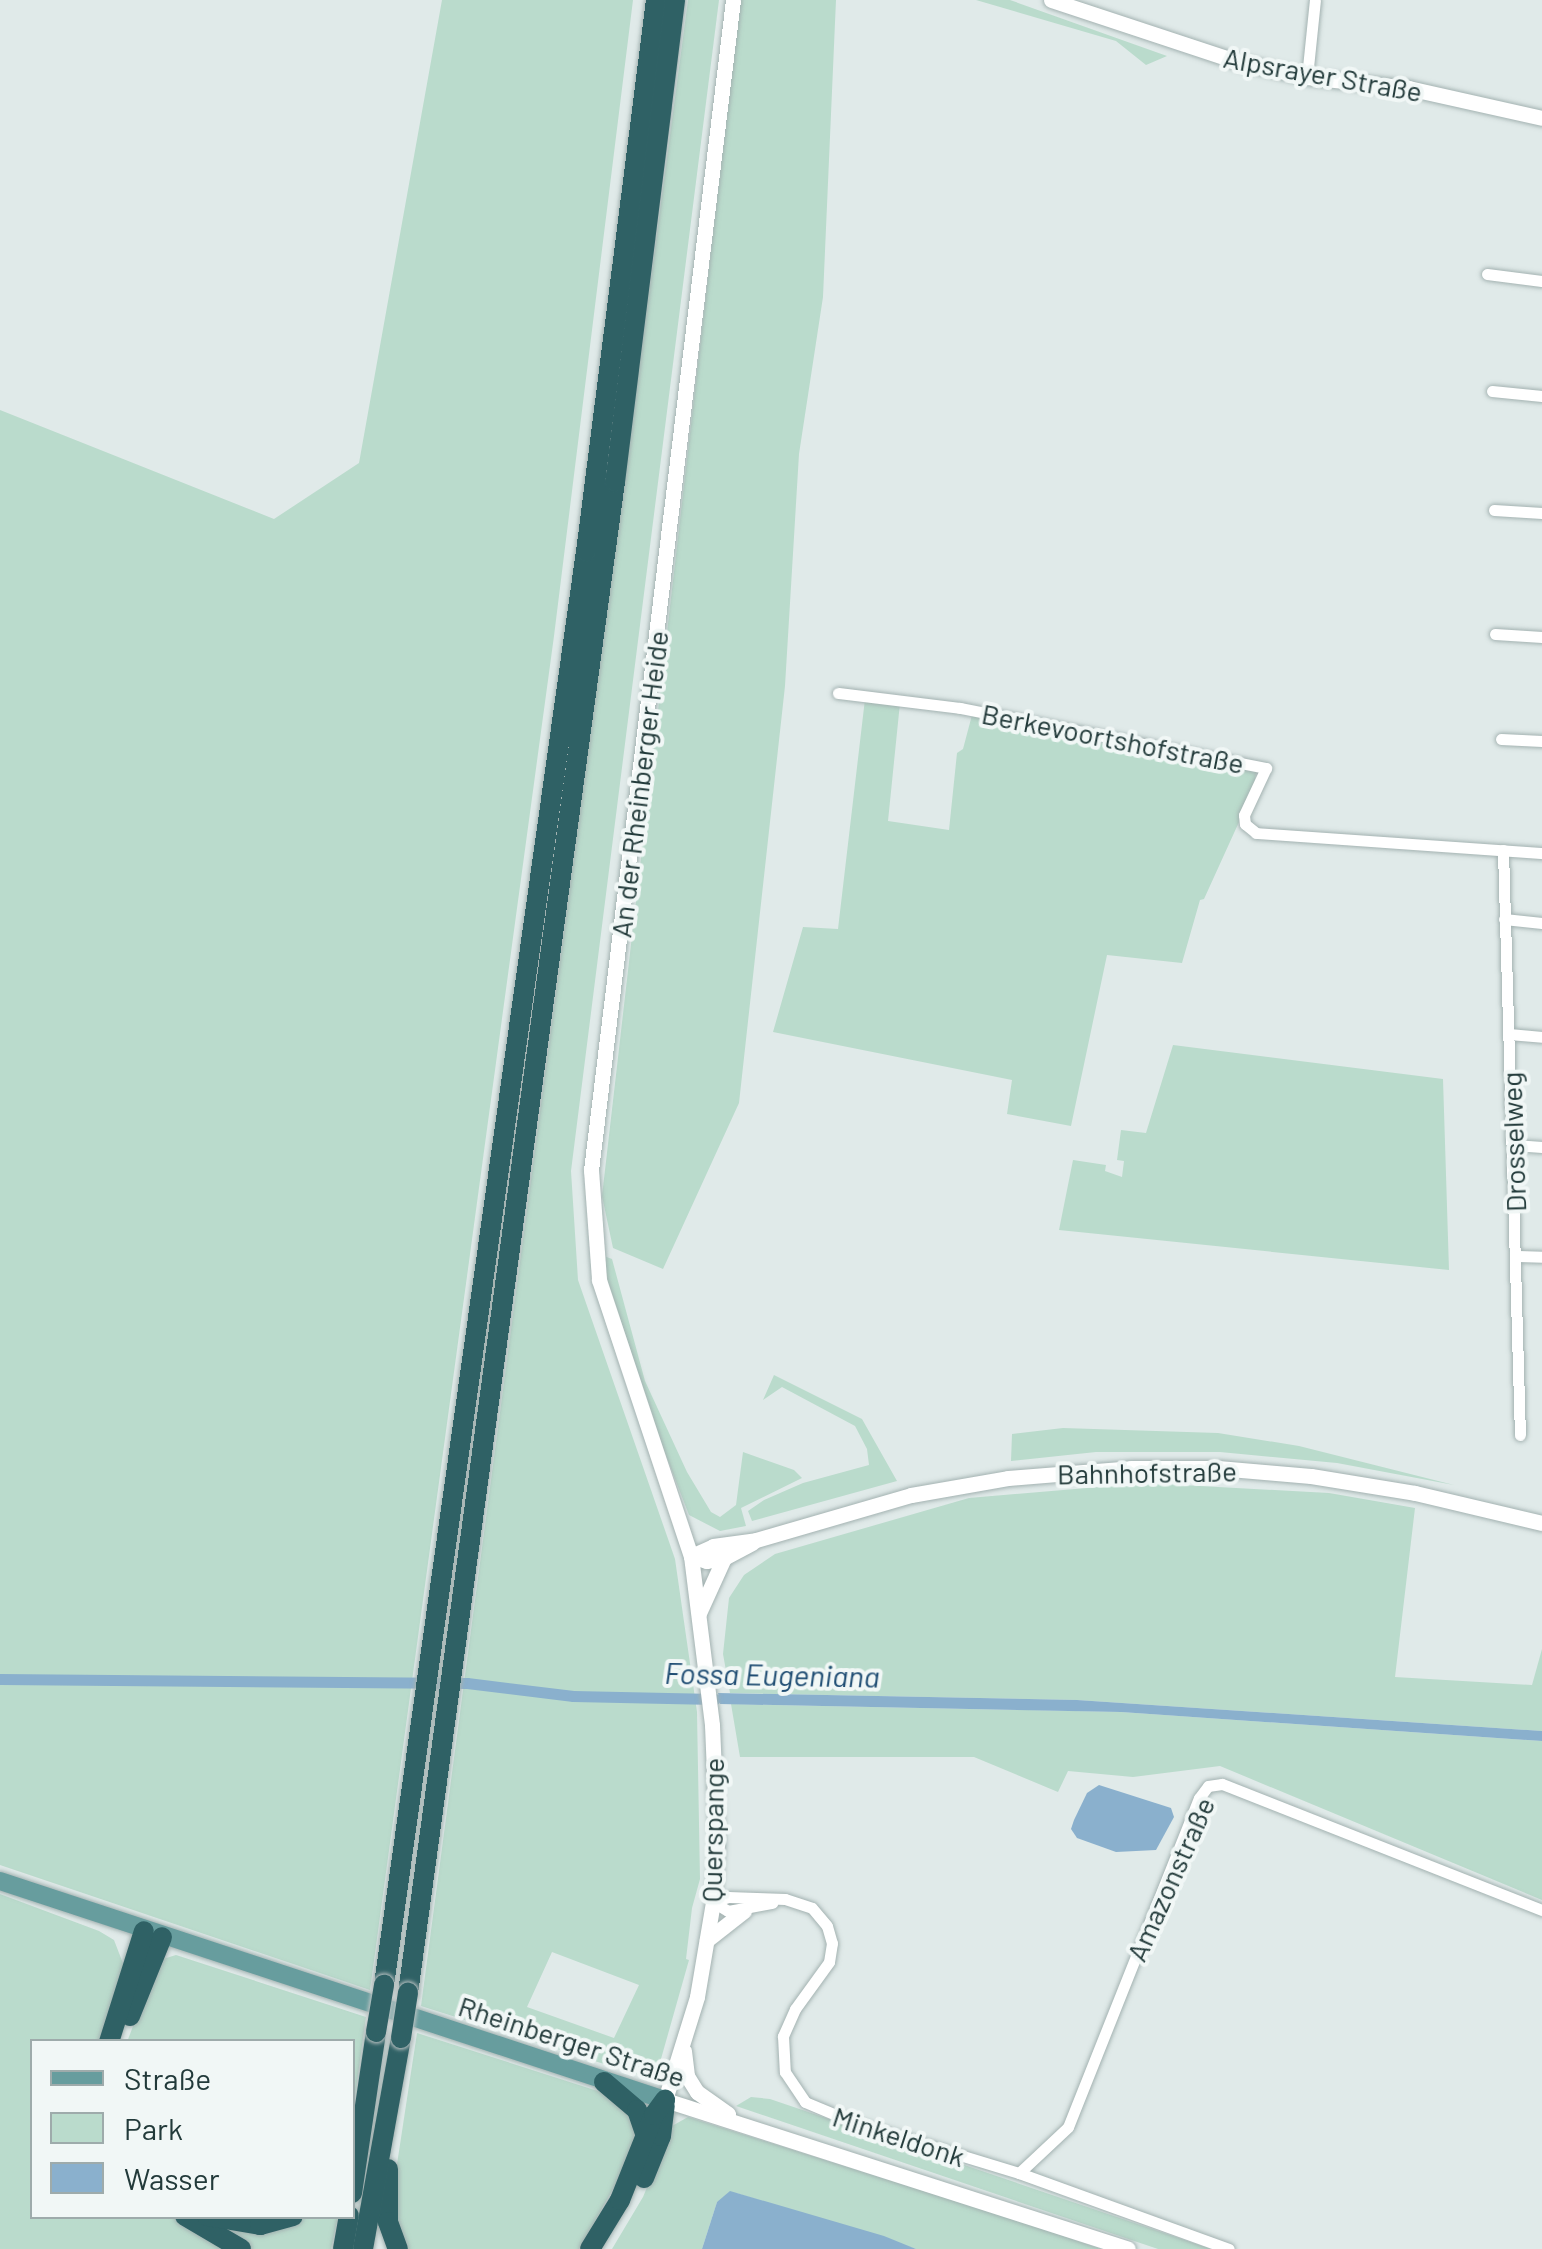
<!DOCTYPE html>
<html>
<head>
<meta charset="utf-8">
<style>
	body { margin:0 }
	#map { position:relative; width:1542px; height:2249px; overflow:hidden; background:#e0eae9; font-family:Barlow,sans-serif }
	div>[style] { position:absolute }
	.green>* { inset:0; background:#badbcc }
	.water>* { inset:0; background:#8ab0cd }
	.canal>* { height:11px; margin:-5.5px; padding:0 5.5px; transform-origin:5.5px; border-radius:5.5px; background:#8ab0cd }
	.roads { filter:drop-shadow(0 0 2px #a3b2b1) drop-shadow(0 0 2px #a3b2b1) }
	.street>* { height:11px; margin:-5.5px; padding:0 5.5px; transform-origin:5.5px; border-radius:5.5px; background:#fff }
	.secondary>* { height:15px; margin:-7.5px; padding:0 7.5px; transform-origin:7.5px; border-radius:7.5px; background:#fff }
	.primary>* { height:18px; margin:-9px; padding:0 9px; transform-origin:9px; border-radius:9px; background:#679d9e }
	.highway>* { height:20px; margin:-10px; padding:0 10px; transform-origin:10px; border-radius:10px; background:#2f6165 }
	.bridges { filter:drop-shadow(0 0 2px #bdc4c4) drop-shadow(0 0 2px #bdc4c4) }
	.highway-bridge>* { height:20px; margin:-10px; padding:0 10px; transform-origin:10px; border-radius:10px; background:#2f6165 }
	span { translate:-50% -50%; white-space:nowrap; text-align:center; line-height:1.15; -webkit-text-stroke:8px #f1f7f6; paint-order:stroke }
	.street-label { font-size:28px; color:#223a3a }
	.water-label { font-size:30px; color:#1f4d73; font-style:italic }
	.legend { position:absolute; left:30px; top:2039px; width:325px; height:180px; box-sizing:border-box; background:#f1f7f6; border:2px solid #9eabab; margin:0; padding:12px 18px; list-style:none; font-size:30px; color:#223a3a }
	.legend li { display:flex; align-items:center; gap:20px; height:50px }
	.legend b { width:50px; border:2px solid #9eabab }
</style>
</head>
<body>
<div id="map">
	<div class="green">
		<div style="clip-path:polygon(442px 0,633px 0,554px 636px,370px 1990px,0 1865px,0 410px,274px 519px,359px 463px)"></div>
		<div style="clip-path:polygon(evenodd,688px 0,719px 0,571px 1171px,578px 1280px,675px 1559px,697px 1712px,700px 1879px,692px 1908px,686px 1959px,689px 1960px,657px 2073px,645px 2077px,421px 2006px,688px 0,552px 1952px,639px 1985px,614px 2038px,527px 2007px,552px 1952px)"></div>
		<div style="clip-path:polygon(740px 0,836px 0,823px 297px,799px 454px,785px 686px,739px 1103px,663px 1269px,613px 1248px,602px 1196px)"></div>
		<div style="clip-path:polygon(976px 0,1010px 0,1167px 56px,1146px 65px,1116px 41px)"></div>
		<div style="clip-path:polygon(865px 699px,900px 703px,888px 821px,949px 830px,957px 753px,963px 749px,972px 715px,1256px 772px,1254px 789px,1204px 899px,1200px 900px,1182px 963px,1107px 955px,1071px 1126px,1007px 1114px,1012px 1080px,773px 1032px,803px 927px,838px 929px)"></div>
		<div style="clip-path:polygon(1173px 1045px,1443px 1079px,1449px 1270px,1059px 1230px,1073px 1160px,1106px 1165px,1105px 1171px,1122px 1177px,1124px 1161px,1117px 1160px,1121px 1130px,1146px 1133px)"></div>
		<div style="clip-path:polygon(604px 1256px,612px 1259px,645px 1381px,687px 1472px,711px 1512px,720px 1517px,736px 1505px,743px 1452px,794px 1470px,802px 1478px,741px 1508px,746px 1526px,720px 1531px,689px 1515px,636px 1378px,610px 1296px)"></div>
		<div style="clip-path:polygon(774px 1375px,862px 1419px,897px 1481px,752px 1521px,748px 1511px,764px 1500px,803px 1483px,869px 1465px,867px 1449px,855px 1426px,782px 1387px,763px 1400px)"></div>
		<div style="clip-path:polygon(1063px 1428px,1218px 1433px,1299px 1446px,1454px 1485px,1337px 1463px,1220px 1452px,1096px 1452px,1011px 1461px,1012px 1434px)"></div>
		<div style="clip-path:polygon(1146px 1483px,1329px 1493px,1415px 1508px,1395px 1677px,1532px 1685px,1542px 1649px,1542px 1731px,1077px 1700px,730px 1693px,723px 1654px,729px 1598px,744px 1575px,775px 1554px,969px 1498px)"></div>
		<div style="clip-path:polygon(731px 1704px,1121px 1712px,1542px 1741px,1542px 1900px,1220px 1766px,1133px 1777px,1068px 1771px,1058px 1792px,974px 1757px,740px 1757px)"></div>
		<div style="clip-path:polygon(0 1894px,99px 1931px,114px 1940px,124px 1966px,102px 2041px,32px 2042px,32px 2216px,173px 2217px,229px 2249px,0 2249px)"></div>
		<div style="clip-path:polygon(176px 1955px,366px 2017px,353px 2111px,352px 2042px,127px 2042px,153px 1974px,163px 1959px)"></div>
		<div style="clip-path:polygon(417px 2033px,604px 2093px,634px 2113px,638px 2145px,579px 2249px,406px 2249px,392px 2197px)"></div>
		<div style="clip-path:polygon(751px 2097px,770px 2099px,1211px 2249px,1158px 2249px,736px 2106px)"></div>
		<div style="clip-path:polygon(688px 2117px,1022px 2222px,1101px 2249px,916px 2249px,736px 2193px,717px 2202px,702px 2249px,612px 2249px,643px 2197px,672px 2126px)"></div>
		<div style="clip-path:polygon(304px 2217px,338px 2217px,331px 2249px,251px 2249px,216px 2223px)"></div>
	</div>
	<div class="water">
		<div style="clip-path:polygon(718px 1693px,1077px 1700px,1542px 1731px,1542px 1741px,1121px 1712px,720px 1704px)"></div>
		<div style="clip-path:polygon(1099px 1785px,1171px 1808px,1174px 1817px,1156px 1850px,1116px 1852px,1077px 1838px,1071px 1829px,1074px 1820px,1087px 1793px)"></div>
		<div style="clip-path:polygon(730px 2191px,884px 2236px,916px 2249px,702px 2249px,717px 2202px)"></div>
	</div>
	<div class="canal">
		<div style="left:0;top:1679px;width:467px;rotate:0.5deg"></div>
		<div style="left:467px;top:1683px;width:107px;rotate:7deg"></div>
		<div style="left:573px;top:1696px;width:142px;rotate:1.2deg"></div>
	</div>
	<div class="roads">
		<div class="street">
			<div style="left:1307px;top:77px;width:77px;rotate:-84.1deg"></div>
			<div style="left:1487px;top:274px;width:55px;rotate:7.3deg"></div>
			<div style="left:1492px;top:391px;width:50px;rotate:5.7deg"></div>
			<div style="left:1494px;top:510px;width:48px;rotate:3.6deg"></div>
			<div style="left:1495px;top:634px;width:47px;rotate:3.7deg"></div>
			<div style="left:838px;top:693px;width:123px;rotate:7deg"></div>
			<div style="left:960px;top:708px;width:312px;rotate:11.1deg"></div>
			<div style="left:1266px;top:768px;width:52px;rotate:115.1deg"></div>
			<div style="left:1244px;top:815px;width:9px;rotate:84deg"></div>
			<div style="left:1245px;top:824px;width:14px;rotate:39deg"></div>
			<div style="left:1256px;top:833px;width:287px;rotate:4deg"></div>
			<div style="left:1501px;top:739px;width:41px;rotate:2.8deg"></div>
			<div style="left:1503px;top:850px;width:585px;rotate:88.34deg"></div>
			<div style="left:1504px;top:919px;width:38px;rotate:6deg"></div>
			<div style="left:1509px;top:1034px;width:33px;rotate:5deg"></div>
			<div style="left:1514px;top:1145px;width:28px;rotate:4deg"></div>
			<div style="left:1518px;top:1256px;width:24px;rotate:2deg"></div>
			<div style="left:713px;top:1902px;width:16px;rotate:-18deg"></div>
			<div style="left:728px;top:1897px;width:57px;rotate:2deg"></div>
			<div style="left:785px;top:1899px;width:28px;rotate:18deg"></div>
			<div style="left:812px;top:1908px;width:23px;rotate:50deg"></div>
			<div style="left:827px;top:1926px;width:18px;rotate:74deg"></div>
			<div style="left:832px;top:1943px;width:19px;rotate:99deg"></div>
			<div style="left:829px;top:1962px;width:58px;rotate:125.9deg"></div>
			<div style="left:795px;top:2009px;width:30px;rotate:114deg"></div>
			<div style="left:783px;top:2036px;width:36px;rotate:87deg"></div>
			<div style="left:785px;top:2072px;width:36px;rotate:56deg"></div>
			<div style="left:805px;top:2102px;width:54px;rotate:22.8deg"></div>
			<div style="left:855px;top:2123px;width:171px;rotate:17deg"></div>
			<div style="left:1019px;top:2173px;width:223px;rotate:19.9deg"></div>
			<div style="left:713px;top:1902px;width:17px;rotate:31deg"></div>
			<div style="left:728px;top:1911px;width:45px;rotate:-10.3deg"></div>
			<div style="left:1019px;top:2173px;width:67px;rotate:-43.2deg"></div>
			<div style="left:1068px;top:2127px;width:354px;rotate:-68.3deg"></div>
			<div style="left:1199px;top:1798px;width:15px;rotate:-53deg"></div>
			<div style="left:1208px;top:1786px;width:14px;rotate:-8deg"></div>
			<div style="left:1222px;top:1784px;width:344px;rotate:21.5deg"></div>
		</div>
		<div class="secondary">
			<div style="left:733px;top:0;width:1179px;rotate:96.92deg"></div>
			<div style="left:591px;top:1170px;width:110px;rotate:85.8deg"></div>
			<div style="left:599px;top:1280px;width:291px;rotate:71.6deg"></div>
			<div style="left:691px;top:1556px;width:170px;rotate:82.9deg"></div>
			<div style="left:712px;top:1725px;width:119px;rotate:87.6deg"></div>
			<div style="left:717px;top:1844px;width:58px;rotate:93.9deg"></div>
			<div style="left:713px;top:1902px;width:96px;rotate:99.6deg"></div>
			<div style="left:697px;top:1997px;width:108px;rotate:107.3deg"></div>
			<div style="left:665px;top:2100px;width:486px;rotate:17.8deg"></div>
			<div style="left:1051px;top:0;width:198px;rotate:18.3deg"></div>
			<div style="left:1239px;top:62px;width:70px;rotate:12.4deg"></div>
			<div style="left:1307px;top:77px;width:102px;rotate:6.2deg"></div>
			<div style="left:1408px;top:88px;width:137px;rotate:12.6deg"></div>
			<div style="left:691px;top:1556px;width:24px;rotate:-24deg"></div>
			<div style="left:713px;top:1546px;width:43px;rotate:-7.9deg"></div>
			<div style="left:756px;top:1540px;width:161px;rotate:-16.2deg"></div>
			<div style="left:911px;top:1495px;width:98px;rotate:-9.9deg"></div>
			<div style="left:1008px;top:1478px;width:123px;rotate:-4.6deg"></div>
			<div style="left:1131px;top:1468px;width:87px"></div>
			<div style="left:1218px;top:1468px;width:93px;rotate:4.9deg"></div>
			<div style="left:1311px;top:1476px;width:105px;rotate:9.3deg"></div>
			<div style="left:1415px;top:1493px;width:130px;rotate:13.3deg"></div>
			<div style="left:691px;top:1556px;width:16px;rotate:18deg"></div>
			<div style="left:706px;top:1561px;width:18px;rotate:-9deg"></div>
			<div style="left:724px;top:1558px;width:32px;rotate:-28deg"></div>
			<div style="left:699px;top:1613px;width:60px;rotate:-65.6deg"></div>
			<div style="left:707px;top:1940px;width:47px;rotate:-38.1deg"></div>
			<div style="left:684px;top:2051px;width:25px;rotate:83deg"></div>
			<div style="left:687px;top:2076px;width:19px;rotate:58deg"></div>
			<div style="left:697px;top:2092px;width:38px;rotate:35deg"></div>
		</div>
		<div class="primary">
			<div style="left:0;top:1881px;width:700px;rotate:18.23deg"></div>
		</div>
		<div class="highway">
			<div style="left:384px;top:1985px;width:1447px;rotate:-81.98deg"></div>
			<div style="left:586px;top:552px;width:556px;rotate:-82.77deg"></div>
			<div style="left:408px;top:1993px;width:1525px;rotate:-82.2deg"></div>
			<div style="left:615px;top:482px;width:486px;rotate:-82.9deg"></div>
			<div style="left:130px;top:2016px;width:85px;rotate:-67.9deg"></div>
			<div style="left:109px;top:2042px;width:116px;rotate:-72.5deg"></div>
			<div style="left:604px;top:2082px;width:43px;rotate:40.3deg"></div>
			<div style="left:637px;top:2110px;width:28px;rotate:71deg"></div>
			<div style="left:388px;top:2169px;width:53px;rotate:90deg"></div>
			<div style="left:388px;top:2222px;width:29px;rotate:70deg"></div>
			<div style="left:644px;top:2178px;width:45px;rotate:-68deg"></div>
			<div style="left:661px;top:2136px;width:31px;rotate:-83deg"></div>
			<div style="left:352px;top:2193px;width:163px;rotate:-81.5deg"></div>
			<div style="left:185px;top:2216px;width:65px;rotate:30.5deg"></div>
			<div style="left:207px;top:2216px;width:54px;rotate:9.6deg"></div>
			<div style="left:260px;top:2225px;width:34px;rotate:-15deg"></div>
			<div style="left:343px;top:2249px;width:34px;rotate:-80deg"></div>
			<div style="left:363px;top:2249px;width:214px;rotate:-79.8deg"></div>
			<div style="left:590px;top:2249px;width:57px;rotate:-58.5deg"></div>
			<div style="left:620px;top:2200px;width:92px;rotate:-68.2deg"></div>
			<div style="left:654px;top:2115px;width:19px;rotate:-54deg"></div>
		</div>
	</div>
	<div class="bridges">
		<div class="highway-bridge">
			<div style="left:376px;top:2032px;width:48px;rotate:-80.3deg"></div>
			<div style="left:401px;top:2038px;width:46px;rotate:-81.2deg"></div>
		</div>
	</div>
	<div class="street-label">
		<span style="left:1323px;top:74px;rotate:10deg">Alpsrayer Straße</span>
		<span style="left:1113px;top:738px;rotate:11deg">Berkevoortshofstraße</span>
		<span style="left:639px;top:784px;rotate:-83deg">An der Rheinberger Heide</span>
		<span style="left:1513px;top:1142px;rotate:-92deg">Drosselweg</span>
		<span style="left:1147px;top:1472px;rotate:-1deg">Bahnhofstraße</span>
		<span style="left:712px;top:1830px;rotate:-89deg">Querspange</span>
		<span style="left:1170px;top:1879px;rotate:-66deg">Amazonstraße</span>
		<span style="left:572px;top:2041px;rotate:18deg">Rheinberger Straße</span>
		<span style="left:899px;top:2136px;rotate:18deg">Minkeldonk</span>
	</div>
	<div class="water-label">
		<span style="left:772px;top:1674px;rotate:1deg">Fossa Eugeniana</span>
	</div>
	<ul class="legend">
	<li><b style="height:12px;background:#679d9e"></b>Straße</li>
	<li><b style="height:28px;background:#badbcc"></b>Park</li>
	<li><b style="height:28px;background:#8ab0cd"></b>Wasser</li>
	</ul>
</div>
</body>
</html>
